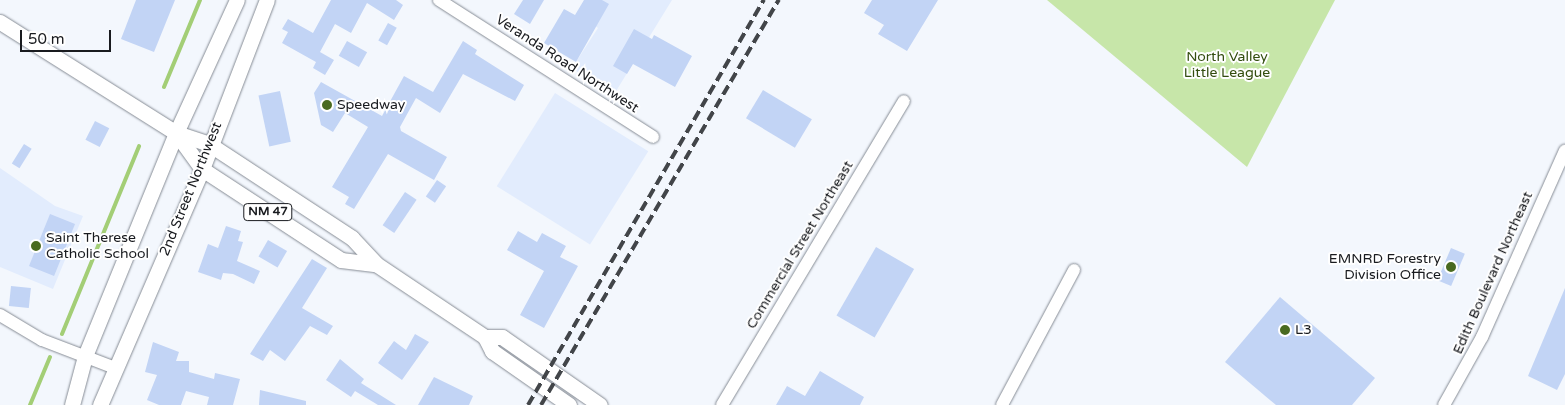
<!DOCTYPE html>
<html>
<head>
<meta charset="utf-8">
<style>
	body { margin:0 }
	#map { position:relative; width:1565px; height:405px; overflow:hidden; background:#f3f7fd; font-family:"Varela Round",sans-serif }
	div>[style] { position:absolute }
	.built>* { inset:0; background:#e2ecfd; transform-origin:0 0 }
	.green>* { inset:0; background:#c7e6a9 }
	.stream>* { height:4px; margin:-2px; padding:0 2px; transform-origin:2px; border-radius:2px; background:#a3ce76 }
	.building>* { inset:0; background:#c2d4f5; transform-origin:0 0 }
	.roads { filter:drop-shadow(0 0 1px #868c95) drop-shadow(0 0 1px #868c95) }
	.minor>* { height:12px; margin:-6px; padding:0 6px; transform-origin:6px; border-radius:6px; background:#fff }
	.major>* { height:15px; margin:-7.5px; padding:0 7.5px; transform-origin:7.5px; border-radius:7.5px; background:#fff }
	.rail>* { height:4px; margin-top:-2px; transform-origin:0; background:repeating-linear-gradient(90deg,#424549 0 10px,transparent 0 15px) }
	.dots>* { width:14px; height:14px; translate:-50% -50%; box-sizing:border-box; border:2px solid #fff; border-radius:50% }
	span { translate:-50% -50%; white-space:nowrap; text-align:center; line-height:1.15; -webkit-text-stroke:4px #fff; paint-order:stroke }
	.shield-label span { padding:1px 4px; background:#fff; border:1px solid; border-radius:4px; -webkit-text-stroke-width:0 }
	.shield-label { font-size:12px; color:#191b1f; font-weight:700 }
	.park-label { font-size:14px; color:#334d0f }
	.street-label { font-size:14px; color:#191b1f }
	.poi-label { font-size:14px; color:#191b1f }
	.left { translate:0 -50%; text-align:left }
	.right { translate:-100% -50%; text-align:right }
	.scale { position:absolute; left:20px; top:30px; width:91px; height:22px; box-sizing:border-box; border:2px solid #191b1f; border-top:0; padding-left:6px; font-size:15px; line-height:18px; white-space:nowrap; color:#191b1f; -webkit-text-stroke:4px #fff; paint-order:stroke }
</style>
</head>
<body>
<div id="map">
	<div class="built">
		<div style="clip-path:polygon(595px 0,672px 0,613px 96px,572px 68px,598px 28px,584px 17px)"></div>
		<div style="left:555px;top:93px;width:110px;height:110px;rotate:32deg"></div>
		<div style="clip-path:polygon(0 168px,55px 206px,83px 216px,53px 289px,0 267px)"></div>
	</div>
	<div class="green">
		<div style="clip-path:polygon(1047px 0,1335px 0,1247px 167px)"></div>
	</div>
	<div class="stream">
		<div style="left:164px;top:87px;width:94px;rotate:-67.5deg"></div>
		<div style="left:62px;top:334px;width:203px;rotate:-67.7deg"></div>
		<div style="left:30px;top:405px;width:52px;rotate:-67.4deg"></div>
	</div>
	<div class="building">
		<div style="clip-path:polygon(136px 0,175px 0,154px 52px,121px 39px)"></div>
		<div style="clip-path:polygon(331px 0,396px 0,403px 5px,394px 20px,367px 3px,351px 33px,335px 24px,320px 52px,334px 60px,325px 75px,313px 68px,316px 62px,282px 43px,288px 32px,282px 29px,288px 19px,313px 33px)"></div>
		<div style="clip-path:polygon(523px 0,544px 0,530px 24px,514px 14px)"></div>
		<div style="clip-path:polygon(584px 0,602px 0,609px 4px,576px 62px,544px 43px,564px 9px,575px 15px)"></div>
		<div style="clip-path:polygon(872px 0,938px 0,907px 51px,878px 34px,884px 25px,864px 13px)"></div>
		<div style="left:388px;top:23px;width:10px;height:20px;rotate:29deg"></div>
		<div style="clip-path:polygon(634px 29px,652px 39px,654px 35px,692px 56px,675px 87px,633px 64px,627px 74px,613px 66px)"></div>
		<div style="left:347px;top:41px;width:23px;height:17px;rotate:29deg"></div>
		<div style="clip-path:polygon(463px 41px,477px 50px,475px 54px,524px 85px,515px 101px,463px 74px,440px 113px,416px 98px,400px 127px,401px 131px,447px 157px,434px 180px,388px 154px,354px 209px,345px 204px,349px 197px,332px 187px,368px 127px,345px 113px,333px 132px,321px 125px,314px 93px,321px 82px,382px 116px,404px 76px,433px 92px)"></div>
		<div style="left:763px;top:90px;width:57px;height:33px;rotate:31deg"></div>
		<div style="left:280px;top:91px;width:52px;height:22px;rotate:78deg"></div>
		<div style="left:95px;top:121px;width:16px;height:21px;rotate:27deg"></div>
		<div style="left:24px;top:144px;width:9px;height:23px;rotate:32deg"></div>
		<div style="left:437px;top:180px;width:11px;height:20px;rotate:34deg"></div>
		<div style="left:405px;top:192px;width:14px;height:40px;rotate:34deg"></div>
		<div style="left:50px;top:214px;width:27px;height:56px;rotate:22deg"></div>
		<div style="clip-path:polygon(226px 226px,241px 231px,238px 241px,243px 242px,237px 261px,260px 271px,254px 284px,233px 274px,223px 273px,221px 280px,198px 272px,208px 244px,218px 248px)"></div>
		<div style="clip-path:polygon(518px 231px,537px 242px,542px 233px,566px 246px,560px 257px,578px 266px,544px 328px,520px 315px,544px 271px,507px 250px)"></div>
		<div style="left:268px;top:240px;width:22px;height:19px;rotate:30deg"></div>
		<div style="left:876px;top:247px;width:44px;height:79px;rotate:30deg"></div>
		<div style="left:1451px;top:248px;width:15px;height:35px;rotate:23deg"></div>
		<div style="clip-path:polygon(312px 259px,327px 268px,302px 308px,333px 326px,327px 335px,310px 326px,285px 361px,270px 350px,263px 361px,250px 354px)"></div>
		<div style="left:11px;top:286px;width:20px;height:20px;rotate:6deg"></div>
		<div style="clip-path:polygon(1565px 288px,1565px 374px,1557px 390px,1528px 376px)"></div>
		<div style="clip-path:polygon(1280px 297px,1375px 378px,1352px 405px,1276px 405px,1225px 362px)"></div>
		<div style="clip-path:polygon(415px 334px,429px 342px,402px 380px,378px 363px,394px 341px,406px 350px)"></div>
		<div style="clip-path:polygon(153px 342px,179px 352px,176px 361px,189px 361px,189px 372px,214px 379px,215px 373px,240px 379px,233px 405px,207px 405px,209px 397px,186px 391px,181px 405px,159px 405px,147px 400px,157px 375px,145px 372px)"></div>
		<div style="clip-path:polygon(340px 359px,364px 379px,361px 383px,396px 405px,378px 405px,355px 391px,351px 397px,326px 380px)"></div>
		<div style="clip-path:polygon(820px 371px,864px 397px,860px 405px,776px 405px,787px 386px,805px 396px)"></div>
		<div style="clip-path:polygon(434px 377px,473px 396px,469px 405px,418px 405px)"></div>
		<div style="clip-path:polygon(260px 390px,306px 401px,306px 405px,259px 405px)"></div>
	</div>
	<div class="roads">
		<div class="minor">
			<div style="left:439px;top:0;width:254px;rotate:32.6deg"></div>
			<div style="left:0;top:315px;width:49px;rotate:30.8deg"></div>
			<div style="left:42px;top:340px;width:78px;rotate:21deg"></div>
			<div style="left:722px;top:405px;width:354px;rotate:-59.1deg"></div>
			<div style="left:1002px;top:405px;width:153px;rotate:-61.9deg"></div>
			<div style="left:1444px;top:405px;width:78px;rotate:-60.8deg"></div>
			<div style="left:1482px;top:337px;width:204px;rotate:-66deg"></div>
		</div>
		<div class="major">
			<div style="left:0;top:22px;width:208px;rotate:32.2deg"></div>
			<div style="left:176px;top:133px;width:35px;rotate:18deg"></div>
			<div style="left:209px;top:144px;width:171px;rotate:33.3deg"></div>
			<div style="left:352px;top:238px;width:35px;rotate:47deg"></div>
			<div style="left:376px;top:264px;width:131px;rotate:33.8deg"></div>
			<div style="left:485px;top:337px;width:16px;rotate:63deg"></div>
			<div style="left:492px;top:351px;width:94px;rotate:35deg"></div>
			<div style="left:176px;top:133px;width:44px;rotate:54.2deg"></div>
			<div style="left:202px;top:169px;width:166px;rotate:33.2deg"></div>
			<div style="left:341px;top:260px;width:35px;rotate:7deg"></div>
			<div style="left:485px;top:337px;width:17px"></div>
			<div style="left:502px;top:337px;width:119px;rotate:34.8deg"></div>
			<div style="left:72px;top:405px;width:51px;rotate:-75.1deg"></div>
			<div style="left:85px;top:356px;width:241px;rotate:-67.8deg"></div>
			<div style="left:176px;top:133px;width:146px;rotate:-65.4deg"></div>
			<div style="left:100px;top:405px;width:257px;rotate:-66.6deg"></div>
			<div style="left:202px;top:169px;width:181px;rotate:-69deg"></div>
		</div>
	</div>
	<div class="rail">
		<div style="left:528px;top:405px;width:469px;rotate:-59.8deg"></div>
		<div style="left:541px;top:405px;width:470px;rotate:-59.6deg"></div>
	</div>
	<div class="dots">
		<div style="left:327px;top:105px;background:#496a20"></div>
		<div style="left:36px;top:246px;background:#496a20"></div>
		<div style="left:1451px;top:267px;background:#496a20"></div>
		<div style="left:1285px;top:330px;background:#496a20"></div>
	</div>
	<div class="shield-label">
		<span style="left:268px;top:212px">NM 47</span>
	</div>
	<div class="park-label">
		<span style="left:1227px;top:65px">North Valley<br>Little League</span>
	</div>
	<div class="street-label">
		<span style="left:567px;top:64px;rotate:33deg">Veranda Road Northwest</span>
		<span style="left:191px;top:189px;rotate:-68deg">2nd Street Northwest</span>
		<span style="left:800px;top:245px;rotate:-59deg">Commercial Street Northeast</span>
		<span style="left:1493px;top:273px;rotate:-66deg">Edith Boulevard Northeast</span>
	</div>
	<div class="poi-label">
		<span class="left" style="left:337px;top:105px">Speedway</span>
		<span class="left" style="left:46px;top:246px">Saint Therese<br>Catholic School</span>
		<span class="right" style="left:1441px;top:267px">EMNRD Forestry<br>Division Office</span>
		<span class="left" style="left:1295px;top:330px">L3</span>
	</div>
	<div class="scale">50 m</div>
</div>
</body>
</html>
